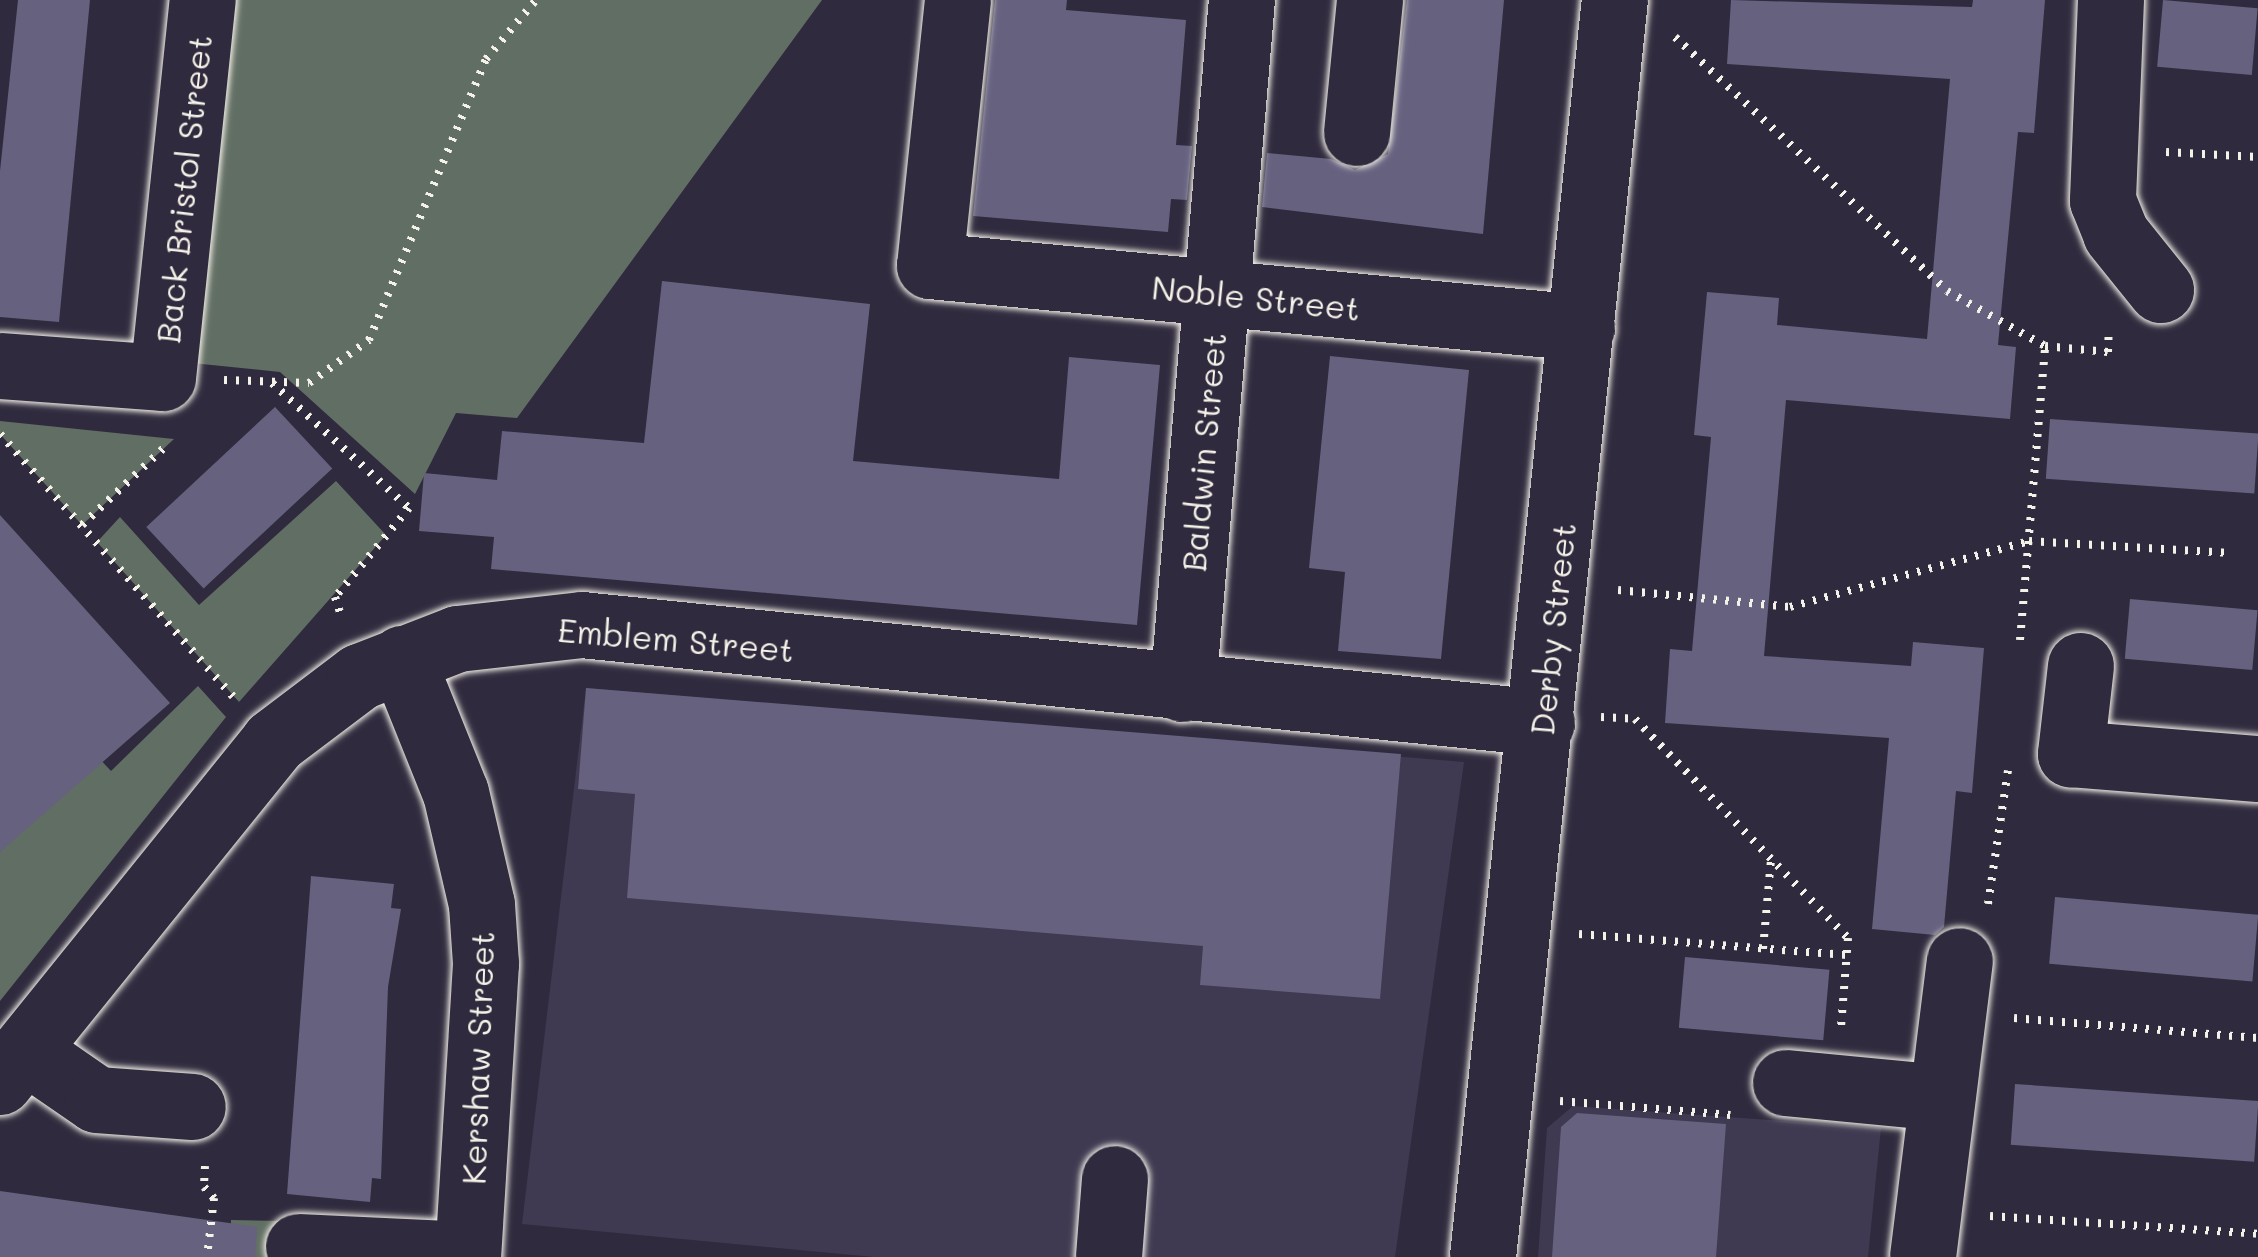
<!DOCTYPE html>
<html>
<head>
<meta charset="utf-8">
<style>
	body { margin:0 }
	#map { position:relative; width:2258px; height:1257px; overflow:hidden; background:#2f2a3d; font-family:Mali,sans-serif }
	div>[style] { position:absolute }
	.built>* { inset:0; background:#3f3a51 }
	.green>* { inset:0; background:#616e63; transform-origin:0 0 }
	.building>* { inset:0; background:#65617f; transform-origin:0 0 }
	.path>* { height:8px; margin-top:-4px; transform-origin:0; background:repeating-linear-gradient(90deg,#f4f1e8 0 3px,transparent 0 12px) }
	.roads { filter:drop-shadow(0 0 3px #f4f1e8) drop-shadow(0 0 3px #f4f1e8) }
	.minor>* { height:66px; margin:-33px; padding:0 33px; transform-origin:33px; border-radius:33px; background:#2f2a3d }
	.major>* { height:66px; margin:-33px; padding:0 33px; transform-origin:33px; border-radius:33px; background:#2f2a3d }
	span { translate:-50% -50%; white-space:nowrap; text-align:center; line-height:1.15; -webkit-text-stroke:10px #2f2a3d; paint-order:stroke }
	.street-label { font-size:33px; color:#f4f1e8 }
</style>
</head>
<body>
<div id="map">
	<div class="built">
		<div style="clip-path:polygon(586px 688px,1464px 762px,1395px 1257px,874px 1257px,522px 1224px)"></div>
		<div style="clip-path:polygon(1573px 1106px,1881px 1128px,1868px 1257px,1538px 1257px,1547px 1128px)"></div>
	</div>
	<div class="green">
		<div style="clip-path:polygon(232px 0,822px 0,517px 418px,456px 413px,415px 494px,280px 372px,192px 363px)"></div>
		<div style="clip-path:polygon(0 421px,174px 439px,82px 525px,0 434px)"></div>
		<div style="clip-path:polygon(336px 481px,386px 535px,239px 702px,97px 542px,120px 517px,199px 605px)"></div>
		<div style="clip-path:polygon(0 652px,111px 771px,198px 686px,226px 717px,0 1001px)"></div>
		<div style="left:231px;top:1220px;width:53px;height:37px;rotate:1deg"></div>
	</div>
	<div class="building">
		<div style="clip-path:polygon(18px 0,90px 0,59px 322px,0 317px,0 171px)"></div>
		<div style="clip-path:polygon(995px 0,1067px 0,1066px 10px,1186px 20px,1176px 145px,1192px 146px,1187px 200px,1171px 199px,1168px 232px,973px 216px)"></div>
		<div style="clip-path:polygon(1407px 0,1504px 0,1483px 234px,1262px 207px,1267px 153px,1331px 159px,1355px 170px,1388px 154px)"></div>
		<div style="clip-path:polygon(1731px 0,1972px 7px,1973px 0,2045px 0,2034px 133px,2018px 132px,1998px 345px,2016px 347px,2010px 419px,1786px 400px,1764px 656px,1911px 666px,1913px 642px,1984px 648px,1972px 793px,1956px 791px,1944px 927px,1935px 935px,1872px 929px,1889px 738px,1665px 723px,1670px 649px,1692px 651px,1711px 437px,1694px 435px,1707px 292px,1779px 298px,1777px 325px,1927px 339px,1950px 79px,1727px 64px)"></div>
		<div style="left:2163px;top:0;width:95px;height:67px;rotate:5deg"></div>
		<div style="clip-path:polygon(662px 281px,870px 304px,853px 461px,1059px 479px,1069px 357px,1160px 365px,1137px 625px,491px 569px,494px 537px,419px 531px,424px 473px,497px 480px,502px 431px,644px 443px)"></div>
		<div style="clip-path:polygon(1330px 356px,1469px 370px,1441px 659px,1338px 651px,1345px 572px,1309px 568px)"></div>
		<div style="left:275px;top:407px;width:84px;height:176px;rotate:47deg"></div>
		<div style="left:2050px;top:419px;width:209px;height:60px;rotate:4deg"></div>
		<div style="clip-path:polygon(0 515px,170px 703px,0 852px)"></div>
		<div style="left:2130px;top:599px;width:128px;height:60px;rotate:5deg"></div>
		<div style="clip-path:polygon(586px 688px,1401px 754px,1380px 999px,1200px 985px,1203px 946px,627px 898px,635px 794px,578px 789px)"></div>
		<div style="clip-path:polygon(311px 876px,394px 884px,391px 908px,401px 909px,388px 987px,381px 1179px,372px 1178px,370px 1202px,287px 1194px)"></div>
		<div style="left:2055px;top:897px;width:204px;height:67px;rotate:5deg"></div>
		<div style="left:1685px;top:957px;width:145px;height:71px;rotate:5deg"></div>
		<div style="left:2015px;top:1084px;width:244px;height:61px;rotate:4deg"></div>
		<div style="clip-path:polygon(1577px 1113px,1726px 1124px,1716px 1257px,1552px 1257px,1561px 1127px)"></div>
		<div style="clip-path:polygon(0 1191px,257px 1227px,255px 1257px,0 1257px)"></div>
	</div>
	<div class="path">
		<div style="left:1675px;top:37px;width:372px;rotate:43deg"></div>
		<div style="left:1947px;top:291px;width:112px;rotate:29.3deg"></div>
		<div style="left:2166px;top:152px;width:92px;rotate:3.1deg"></div>
		<div style="left:224px;top:380px;width:85px;rotate:2deg"></div>
		<div style="left:309px;top:383px;width:74px;rotate:-35.6deg"></div>
		<div style="left:369px;top:340px;width:304px;rotate:-67.4deg"></div>
		<div style="left:486px;top:59px;width:77px;rotate:-49.7deg"></div>
		<div style="left:272px;top:383px;width:185px;rotate:42.4deg"></div>
		<div style="left:409px;top:508px;width:116px;rotate:129.7deg"></div>
		<div style="left:335px;top:597px;width:20px;rotate:72deg"></div>
		<div style="left:0;top:434px;width:351px;rotate:48.4deg"></div>
		<div style="left:82px;top:525px;width:118px;rotate:-43.3deg"></div>
		<div style="left:1618px;top:590px;width:173px;rotate:5.6deg"></div>
		<div style="left:1790px;top:607px;width:248px;rotate:-15.4deg"></div>
		<div style="left:2029px;top:541px;width:202px;rotate:3.4deg"></div>
		<div style="left:2020px;top:640px;width:295px;rotate:-85.1deg"></div>
		<div style="left:2045px;top:346px;width:63px;rotate:5.4deg"></div>
		<div style="left:2108px;top:352px;width:23px;rotate:-88deg"></div>
		<div style="left:1601px;top:717px;width:34px;rotate:3deg"></div>
		<div style="left:1635px;top:719px;width:305px;rotate:45.8deg"></div>
		<div style="left:1848px;top:938px;width:89px;rotate:94.5deg"></div>
		<div style="left:1988px;top:904px;width:135px;rotate:-81.5deg"></div>
		<div style="left:1579px;top:934px;width:269px;rotate:4.5deg"></div>
		<div style="left:1763px;top:949px;width:89px;rotate:-84.9deg"></div>
		<div style="left:2014px;top:1018px;width:245px;rotate:4.7deg"></div>
		<div style="left:1560px;top:1101px;width:171px;rotate:4.7deg"></div>
		<div style="left:205px;top:1166px;width:21px;rotate:93deg"></div>
		<div style="left:204px;top:1187px;width:15px;rotate:48deg"></div>
		<div style="left:214px;top:1198px;width:59px;rotate:96.8deg"></div>
		<div style="left:1990px;top:1216px;width:269px;rotate:3.8deg"></div>
	</div>
	<div class="roads">
		<div class="minor">
			<div style="left:958px;top:0;width:267px;rotate:96deg"></div>
			<div style="left:930px;top:266px;width:655px;rotate:5.43deg"></div>
			<div style="left:2111px;top:0;width:201px;rotate:92.3deg"></div>
			<div style="left:2103px;top:201px;width:35px;rotate:68deg"></div>
			<div style="left:2116px;top:234px;width:72px;rotate:51.2deg"></div>
			<div style="left:1357px;top:133px;width:134px;rotate:-84.4deg"></div>
			<div style="left:0;top:366px;width:163px;rotate:4.2deg"></div>
			<div style="left:163px;top:378px;width:380px;rotate:-84deg"></div>
			<div style="left:402px;top:659px;width:144px;rotate:68.1deg"></div>
			<div style="left:456px;top:793px;width:115px;rotate:76.9deg"></div>
			<div style="left:482px;top:905px;width:59px;rotate:86.1deg"></div>
			<div style="left:486px;top:964px;width:294px;rotate:93.5deg"></div>
			<div style="left:2081px;top:666px;width:89px;rotate:96.5deg"></div>
			<div style="left:2071px;top:754px;width:188px;rotate:4.6deg"></div>
			<div style="left:1183px;top:689px;width:692px;rotate:-85.11deg"></div>
			<div style="left:26px;top:1051px;width:86px;rotate:34.6deg"></div>
			<div style="left:97px;top:1100px;width:96px;rotate:4.2deg"></div>
			<div style="left:0;top:1082px;width:437px;rotate:-51.1deg"></div>
			<div style="left:274px;top:742px;width:108px;rotate:-37.1deg"></div>
			<div style="left:360px;top:677px;width:105px;rotate:-21.2deg"></div>
			<div style="left:458px;top:639px;width:125px;rotate:-6.4deg"></div>
			<div style="left:582px;top:625px;width:965px;rotate:5.83deg"></div>
			<div style="left:1786px;top:1083px;width:157px;rotate:5.5deg"></div>
			<div style="left:299px;top:1247px;width:169px;rotate:2.7deg"></div>
			<div style="left:1109px;top:1257px;width:78px;rotate:-85.6deg"></div>
			<div style="left:1923px;top:1257px;width:298px;rotate:-82.9deg"></div>
		</div>
		<div class="major">
			<div style="left:1483px;top:1257px;width:1264px;rotate:-84.01deg"></div>
		</div>
	</div>
	<div class="street-label">
		<span style="left:183px;top:189px;rotate:-84deg">Back Bristol Street</span>
		<span style="left:1256px;top:297px;rotate:6deg">Noble Street</span>
		<span style="left:1203px;top:452px;rotate:-85deg">Baldwin Street</span>
		<span style="left:1552px;top:629px;rotate:-84deg">Derby Street</span>
		<span style="left:676px;top:639px;rotate:5deg">Emblem Street</span>
		<span style="left:477px;top:1058px;rotate:-88deg">Kershaw Street</span>
	</div>
</div>
</body>
</html>
